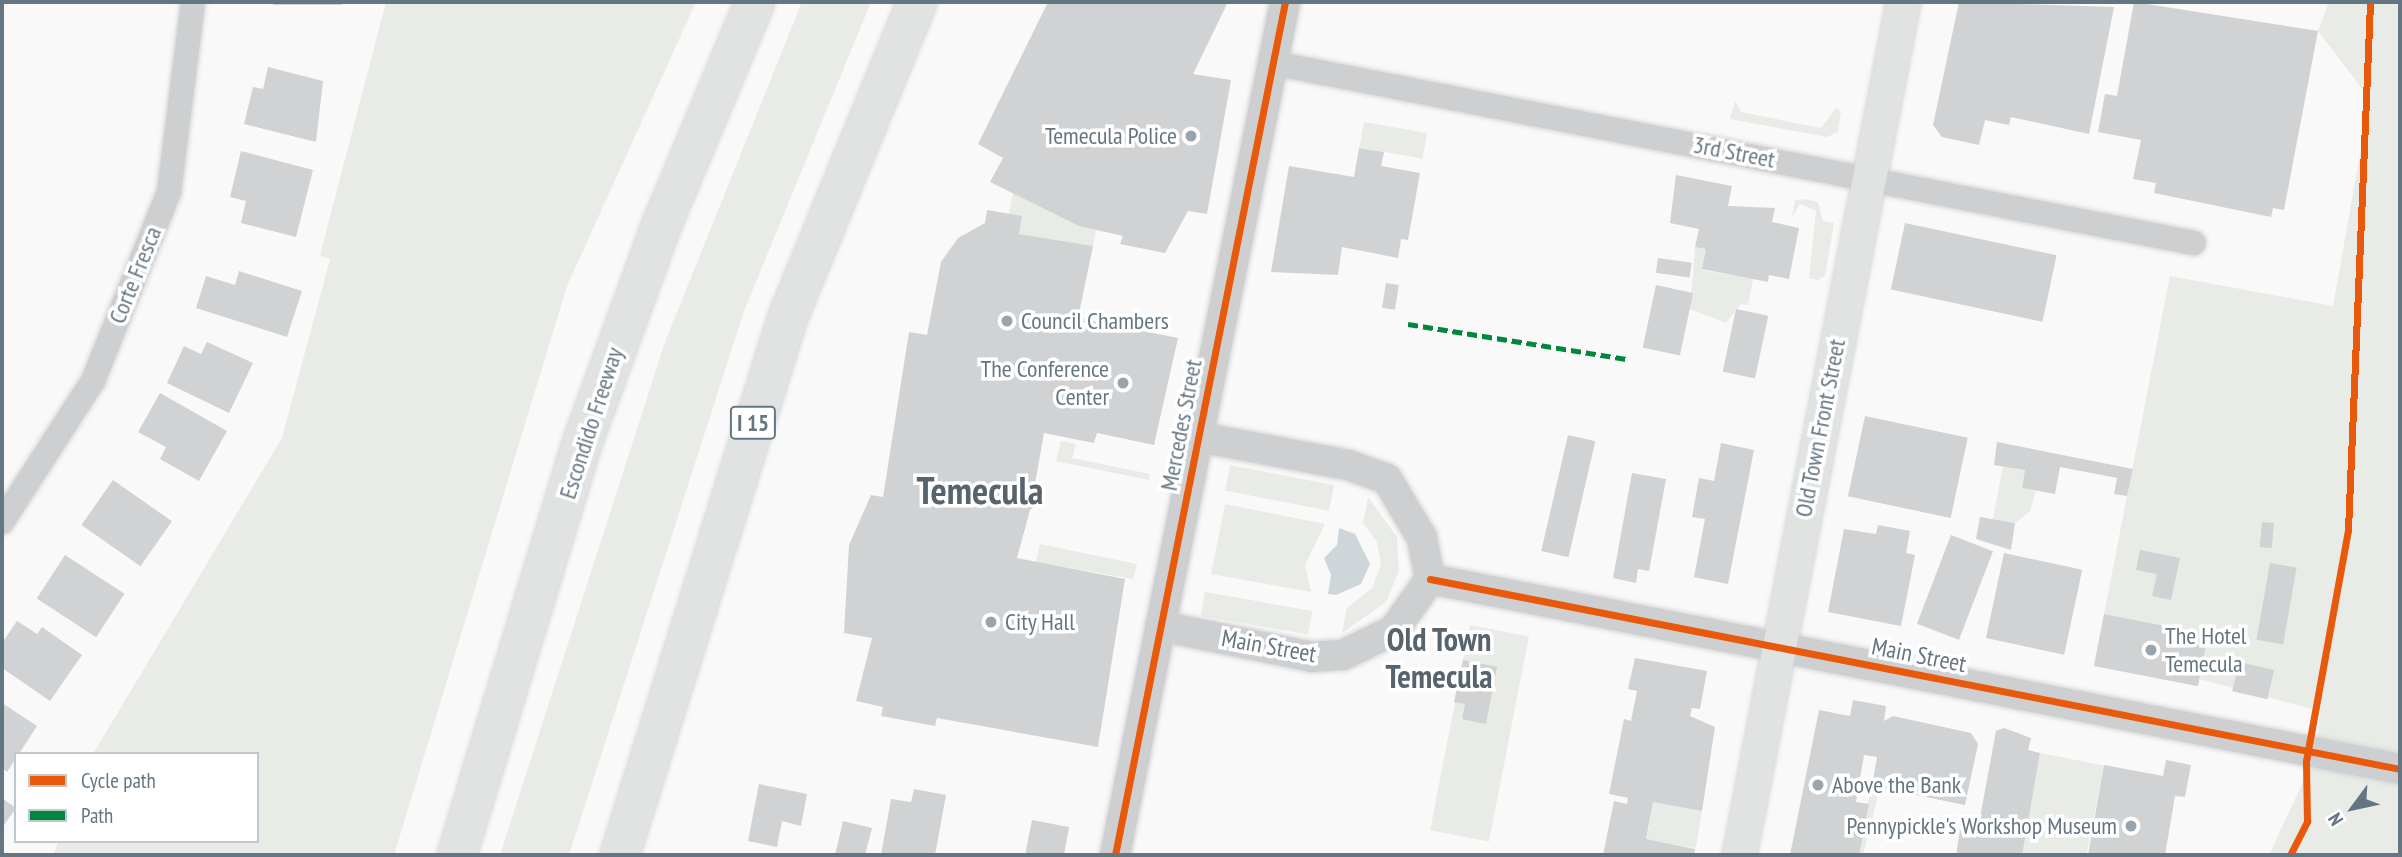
<!DOCTYPE html>
<html>
<head>
<meta charset="utf-8">
<style>
	body { margin:0 }
	#map { position:relative; width:2402px; height:857px; overflow:hidden; background:#f9f9f9; font-family:"PT Sans Narrow",sans-serif }
	div>[style] { position:absolute }
	.green>* { inset:0; background:#e8ebe6; transform-origin:0 0 }
	.water>* { inset:0; background:#ced6d9 }
	.building>* { inset:0; background:#d0d2d3; transform-origin:0 0 }
	.roads { filter:drop-shadow(0 0 2px #d5d6d7) drop-shadow(0 0 2px #d5d6d7) }
	.minor>* { height:24px; margin:-12px; padding:0 12px; transform-origin:12px; border-radius:12px; background:#cecfd0 }
	.tertiary>* { height:30px; margin:-15px; padding:0 15px; transform-origin:15px; border-radius:15px; background:#cecfd0 }
	.secondary>* { height:33px; margin:-16.5px; padding:0 16.5px; transform-origin:16.5px; border-radius:16.5px; background:#e1e2e2 }
	.motorway>* { height:38px; margin:-19px; padding:0 19px; transform-origin:19px; border-radius:19px; background:#e1e2e2 }
	.quiet>* { height:5px; margin-top:-2.5px; transform-origin:0; background:repeating-linear-gradient(90deg,#00873e 0 10px,transparent 0 15px) }
	.cycleway>* { height:7px; margin:-3.5px; padding:0 3.5px; transform-origin:3.5px; border-radius:3.5px; background:#e8590c }
	.dots>* { width:19px; height:19px; translate:-50% -50%; box-sizing:border-box; border:4px solid #fff; border-radius:50% }
	span { translate:-50% -50%; white-space:nowrap; text-align:center; line-height:1.15; -webkit-text-stroke:7px #fff; paint-order:stroke }
	.shield-label span { padding:2px 5px; background:#fff; border:2px solid; border-radius:5px; -webkit-text-stroke-width:0 }
	.shield-label { font-size:23px; color:#657683; font-weight:700 }
	.poi-label { font-size:24px; color:#657683 }
	.right { translate:-100% -50%; text-align:right }
	.left { translate:0 -50%; text-align:left }
	.street-label { font-size:24px; color:#657683 }
	.district-label { font-size:32px; color:#57646e; font-weight:700 }
	.town-label { font-size:38px; color:#57646e; font-weight:700 }
	.frame { position:absolute; inset:0; border:4px solid #657683; pointer-events:none }
	.legend { position:absolute; left:14px; top:752px; width:245px; height:91px; box-sizing:border-box; background:#fff; border:2px solid #c1c8cd; margin:0; padding:9px 12px; list-style:none; font-size:21px; color:#657683 }
	.legend li { display:flex; align-items:center; gap:14px; height:35px }
	.legend b { width:35px; border:2px solid #c1c8cd }
	.north { position:absolute; left:2318px; top:773px; width:70px; height:70px; -webkit-text-stroke:5px #fff; paint-order:stroke; rotate:237deg; font-size:19px; font-weight:700; line-height:28px; text-align:center; color:#657683 }
	.north::after { content:''; display:block; margin:auto; width:24px; height:32px; background:#657683; clip-path:polygon(50% 0,100% 100%,50% 72%,0 100%) }
</style>
</head>
<body>
<div id="map">
	<div class="green">
		<div style="clip-path:polygon(386px 2px,696px 2px,567px 286px,394px 855px,53px 855px,59px 841px,257px 841px,257px 754px,93px 754px,282px 438px,330px 259px,320px 255px)"></div>
		<div style="clip-path:polygon(802px 2px,871px 2px,744px 311px,569px 855px,500px 855px,665px 342px)"></div>
		<div style="clip-path:polygon(2329px 2px,2400px 2px,2400px 855px,2269px 855px,2317px 752px,2320px 711px,2199px 679px,2208px 634px,2104px 614px,2170px 276px,2333px 306px,2370px 99px,2318px 31px)"></div>
		<div style="clip-path:polygon(1735px 101px,1741px 112px,1821px 128px,1836px 108px,1841px 111px,1838px 132px,1827px 137px,1730px 119px)"></div>
		<div style="left:1364px;top:122px;width:64px;height:26px;rotate:10deg"></div>
		<div style="clip-path:polygon(1013px 193px,1096px 230px,1093px 246px,1019px 234px,1022px 217px,1009px 214px)"></div>
		<div style="clip-path:polygon(1804px 199px,1818px 202px,1823px 221px,1834px 223px,1825px 276px,1817px 280px,1809px 278px,1816px 211px,1800px 204px,1792px 217px,1795px 200px)"></div>
		<div style="clip-path:polygon(1695px 247px,1706px 249px,1702px 270px,1753px 279px,1748px 305px,1741px 304px,1726px 323px,1690px 309px)"></div>
		<div style="clip-path:polygon(1061px 441px,1076px 444px,1072px 458px,1150px 474px,1149px 480px,1056px 461px)"></div>
		<div style="left:1230px;top:465px;width:106px;height:26px;rotate:11deg"></div>
		<div style="clip-path:polygon(2003px 466px,2025px 470px,2022px 488px,2036px 491px,2030px 511px,2015px 523px,1993px 519px)"></div>
		<div style="clip-path:polygon(1368px 497px,1397px 537px,1399px 571px,1386px 602px,1342px 633px,1347px 608px,1372px 588px,1381px 565px,1377px 542px,1363px 523px)"></div>
		<div style="clip-path:polygon(1225px 504px,1325px 524px,1305px 565px,1311px 592px,1211px 574px)"></div>
		<div style="clip-path:polygon(1040px 544px,1137px 564px,1133px 579px,1036px 562px)"></div>
		<div style="left:1205px;top:592px;width:109px;height:24px;rotate:10deg"></div>
		<div style="left:1470px;top:625px;width:60px;height:209px;rotate:11deg"></div>
		<div style="left:2040px;top:753px;width:65px;height:104px;rotate:11deg"></div>
		<div style="left:1872px;top:786px;width:8px;height:70px;rotate:14deg"></div>
		<div style="left:1653px;top:802px;width:50px;height:38px;rotate:10deg"></div>
	</div>
	<div class="water">
		<div style="clip-path:polygon(1339px 528px,1355px 534px,1370px 564px,1361px 584px,1336px 595px,1328px 594px,1331px 575px,1324px 558px,1337px 545px)"></div>
	</div>
	<div class="building">
		<div style="left:273px;top:2px;width:69px;height:3px"></div>
		<div style="clip-path:polygon(1048px 2px,1228px 2px,1193px 74px,1231px 80px,1207px 214px,1188px 211px,1165px 253px,1120px 244px,1123px 236px,1079px 226px,990px 182px,1003px 158px,978px 144px)"></div>
		<div style="clip-path:polygon(1959px 2px,2114px 7px,2089px 134px,2011px 117px,2009px 125px,1985px 120px,1979px 145px,1942px 137px,1933px 125px)"></div>
		<div style="clip-path:polygon(2134px 2px,2318px 31px,2284px 210px,2273px 208px,2271px 217px,2154px 193px,2156px 183px,2133px 179px,2141px 140px,2098px 132px,2105px 94px,2117px 96px)"></div>
		<div style="clip-path:polygon(268px 67px,323px 81px,316px 142px,244px 124px,253px 87px,263px 89px)"></div>
		<div style="clip-path:polygon(1359px 148px,1384px 152px,1381px 166px,1420px 173px,1408px 240px,1401px 239px,1398px 258px,1342px 247px,1338px 275px,1271px 272px,1289px 166px,1354px 177px)"></div>
		<div style="clip-path:polygon(241px 151px,313px 170px,296px 237px,241px 223px,246px 201px,230px 197px)"></div>
		<div style="clip-path:polygon(1676px 175px,1732px 186px,1728px 206px,1775px 208px,1772px 222px,1799px 228px,1789px 279px,1769px 275px,1768px 282px,1702px 269px,1706px 249px,1695px 247px,1699px 229px,1670px 223px)"></div>
		<div style="clip-path:polygon(987px 210px,1022px 216px,1019px 234px,1093px 246px,1078px 318px,1178px 338px,1154px 445px,1097px 433px,1094px 443px,1044px 433px,1035px 484px,1045px 499px,1030px 510px,1017px 558px,1125px 579px,1098px 747px,937px 718px,935px 726px,881px 716px,883px 707px,856px 701px,872px 638px,844px 633px,849px 545px,871px 495px,883px 497px,909px 332px,927px 335px,941px 262px,958px 238px,985px 223px)"></div>
		<div style="left:1905px;top:223px;width:155px;height:68px;rotate:12deg"></div>
		<div style="left:1658px;top:258px;width:34px;height:15px;rotate:8deg"></div>
		<div style="clip-path:polygon(239px 271px,302px 291px,287px 337px,196px 308px,206px 276px,235px 285px)"></div>
		<div style="left:1386px;top:283px;width:13px;height:25px;rotate:9deg"></div>
		<div style="left:1656px;top:285px;width:38px;height:64px;rotate:12deg"></div>
		<div style="left:1736px;top:309px;width:33px;height:64px;rotate:12deg"></div>
		<div style="clip-path:polygon(207px 342px,253px 363px,229px 413px,167px 383px,184px 346px,201px 354px)"></div>
		<div style="clip-path:polygon(160px 393px,227px 431px,199px 481px,160px 459px,166px 447px,138px 432px)"></div>
		<div style="left:1865px;top:416px;width:105px;height:82px;rotate:12deg"></div>
		<div style="left:1568px;top:435px;width:28px;height:119px;rotate:13deg"></div>
		<div style="clip-path:polygon(1997px 442px,2133px 469px,2127px 496px,2114px 494px,2117px 478px,2060px 467px,2055px 494px,2022px 488px,2025px 470px,1994px 465px)"></div>
		<div style="clip-path:polygon(1721px 443px,1754px 450px,1728px 584px,1694px 577px,1705px 519px,1692px 517px,1699px 478px,1714px 481px)"></div>
		<div style="clip-path:polygon(1632px 473px,1666px 479px,1649px 571px,1638px 569px,1636px 583px,1613px 578px)"></div>
		<div style="left:113px;top:480px;width:72px;height:55px;rotate:35deg"></div>
		<div style="clip-path:polygon(1980px 517px,2015px 523px,2011px 550px,1976px 539px)"></div>
		<div style="left:2262px;top:522px;width:12px;height:25px;rotate:5deg"></div>
		<div style="clip-path:polygon(1878px 525px,1910px 531px,1906px 553px,1915px 555px,1901px 626px,1828px 612px,1844px 529px,1876px 534px)"></div>
		<div style="left:1951px;top:535px;width:45px;height:95px;rotate:21deg"></div>
		<div style="clip-path:polygon(2140px 550px,2180px 558px,2171px 600px,2152px 596px,2157px 574px,2136px 570px)"></div>
		<div style="left:2004px;top:553px;width:80px;height:87px;rotate:12deg"></div>
		<div style="left:65px;top:555px;width:71px;height:52px;rotate:33deg"></div>
		<div style="left:2270px;top:563px;width:27px;height:78px;rotate:10deg"></div>
		<div style="left:2104px;top:614px;width:106px;height:53px;rotate:11deg"></div>
		<div style="clip-path:polygon(17px 621px,37px 634px,42px 627px,82px 655px,50px 701px,2px 668px,2px 643px)"></div>
		<div style="clip-path:polygon(1635px 658px,1707px 671px,1700px 709px,1692px 708px,1690px 716px,1715px 727px,1702px 811px,1653px 802px,1646px 839px,1695px 849px,1694px 855px,1603px 855px,1614px 801px,1627px 804px,1628px 798px,1609px 794px,1624px 719px,1631px 721px,1637px 691px,1628px 689px)"></div>
		<div style="clip-path:polygon(1463px 660px,1497px 667px,1486px 724px,1462px 719px,1465px 704px,1454px 702px)"></div>
		<div style="left:2239px;top:662px;width:36px;height:30px;rotate:13deg"></div>
		<div style="clip-path:polygon(1853px 700px,1886px 706px,1884px 721px,1893px 716px,1971px 733px,1978px 744px,1965px 805px,1872px 786px,1877px 757px,1864px 755px,1856px 802px,1869px 804px,1859px 855px,1790px 855px,1819px 710px,1850px 716px)"></div>
		<div style="clip-path:polygon(2px 703px,37px 726px,7px 772px,2px 768px)"></div>
		<div style="clip-path:polygon(2004px 728px,2031px 738px,2028px 750px,2040px 753px,2022px 855px,1956px 855px,1960px 830px,1977px 834px,1996px 731px)"></div>
		<div style="clip-path:polygon(2166px 760px,2191px 765px,2185px 797px,2175px 796px,2165px 855px,2088px 855px,2104px 765px,2163px 776px)"></div>
		<div style="clip-path:polygon(759px 784px,807px 794px,801px 826px,782px 821px,777px 847px,748px 841px)"></div>
		<div style="clip-path:polygon(914px 789px,946px 795px,935px 855px,881px 855px,891px 799px,911px 802px)"></div>
		<div style="clip-path:polygon(2px 798px,16px 808px,2px 828px)"></div>
		<div style="clip-path:polygon(1032px 820px,1069px 827px,1064px 855px,1025px 855px)"></div>
		<div style="clip-path:polygon(843px 821px,872px 828px,865px 855px,835px 855px)"></div>
	</div>
	<div class="roads">
		<div class="minor">
			<div style="left:1273px;top:63px;width:938px;rotate:11.06deg"></div>
			<div style="left:2px;top:522px;width:168px;rotate:-57.2deg"></div>
			<div style="left:93px;top:381px;width:204px;rotate:-68.1deg"></div>
			<div style="left:169px;top:192px;width:192px;rotate:-82.8deg"></div>
		</div>
		<div class="tertiary">
			<div style="left:1430px;top:579px;width:988px;rotate:11.08deg"></div>
			<div style="left:1160px;top:626px;width:155px;rotate:11.5deg"></div>
			<div style="left:1312px;top:657px;width:31px;rotate:-4deg"></div>
			<div style="left:1343px;top:655px;width:57px;rotate:-26.1deg"></div>
			<div style="left:1394px;top:630px;width:62px;rotate:-54.8deg"></div>
			<div style="left:1430px;top:579px;width:42px;rotate:-101deg"></div>
			<div style="left:1422px;top:538px;width:69px;rotate:-120.7deg"></div>
			<div style="left:1387px;top:479px;width:41px;rotate:-160.3deg"></div>
			<div style="left:1348px;top:465px;width:152px;rotate:-169.4deg"></div>
			<div style="left:1115px;top:855px;width:870px;rotate:-78.73deg"></div>
		</div>
		<div class="secondary">
			<div style="left:1739px;top:855px;width:869px;rotate:-79.12deg"></div>
		</div>
		<div class="motorway">
			<div style="left:457px;top:855px;width:433px;rotate:-73.1deg"></div>
			<div style="left:583px;top:441px;width:226px;rotate:-70deg"></div>
			<div style="left:660px;top:229px;width:246px;rotate:-67.3deg"></div>
			<div style="left:620px;top:855px;width:564px;rotate:-72.66deg"></div>
			<div style="left:788px;top:317px;width:340px;rotate:-67.7deg"></div>
		</div>
	</div>
	<div class="quiet">
		<div style="left:1408px;top:324px;width:221px;rotate:9.1deg"></div>
	</div>
	<div class="cycleway">
		<div style="left:1430px;top:579px;width:988px;rotate:11.08deg"></div>
		<div style="left:1115px;top:855px;width:870px;rotate:-78.73deg"></div>
		<div style="left:2290px;top:855px;width:38px;rotate:-63deg"></div>
		<div style="left:2307px;top:821px;width:60px;rotate:-91deg"></div>
		<div style="left:2306px;top:761px;width:235px;rotate:-79.7deg"></div>
		<div style="left:2348px;top:530px;width:528px;rotate:-87.61deg"></div>
	</div>
	<div class="dots">
		<div style="left:1191px;top:136px;background:#99a4ac"></div>
		<div style="left:1007px;top:321px;background:#99a4ac"></div>
		<div style="left:1123px;top:383px;background:#99a4ac"></div>
		<div style="left:991px;top:622px;background:#99a4ac"></div>
		<div style="left:2151px;top:650px;background:#99a4ac"></div>
		<div style="left:1818px;top:785px;background:#99a4ac"></div>
		<div style="left:2131px;top:826px;background:#99a4ac"></div>
	</div>
	<div class="shield-label">
		<span style="left:753px;top:423px">I 15</span>
	</div>
	<div class="poi-label">
		<span class="right" style="left:1177px;top:136px">Temecula Police</span>
		<span class="left" style="left:1021px;top:321px">Council Chambers</span>
		<span class="right" style="left:1109px;top:383px">The Conference<br>Center</span>
		<span class="left" style="left:1005px;top:622px">City Hall</span>
		<span class="left" style="left:2165px;top:650px">The Hotel<br>Temecula</span>
		<span class="left" style="left:1832px;top:785px">Above the Bank</span>
		<span class="right" style="left:2117px;top:826px">Pennypickle's Workshop Museum</span>
	</div>
	<div class="street-label">
		<span style="left:1734px;top:152px;rotate:11deg">3rd Street</span>
		<span style="left:135px;top:275px;rotate:-68deg">Corte Fresca</span>
		<span style="left:591px;top:423px;rotate:-72deg">Escondido Freeway</span>
		<span style="left:1181px;top:425px;rotate:-79deg">Mercedes Street</span>
		<span style="left:1820px;top:428px;rotate:-79deg">Old Town Front Street</span>
		<span style="left:1269px;top:646px;rotate:10deg">Main Street</span>
		<span style="left:1919px;top:655px;rotate:11deg">Main Street</span>
	</div>
	<div class="district-label">
		<span style="left:1439px;top:658px">Old Town<br>Temecula</span>
	</div>
	<div class="town-label">
		<span style="left:980px;top:490px">Temecula</span>
	</div>
	<div class="frame"></div>
	<ul class="legend">
	<li><b style="height:9px;background:#e8590c"></b>Cycle path</li>
	<li><b style="height:9px;background:#00873e"></b>Path</li>
	</ul>
	<div class="north">N</div>
</div>
</body>
</html>
